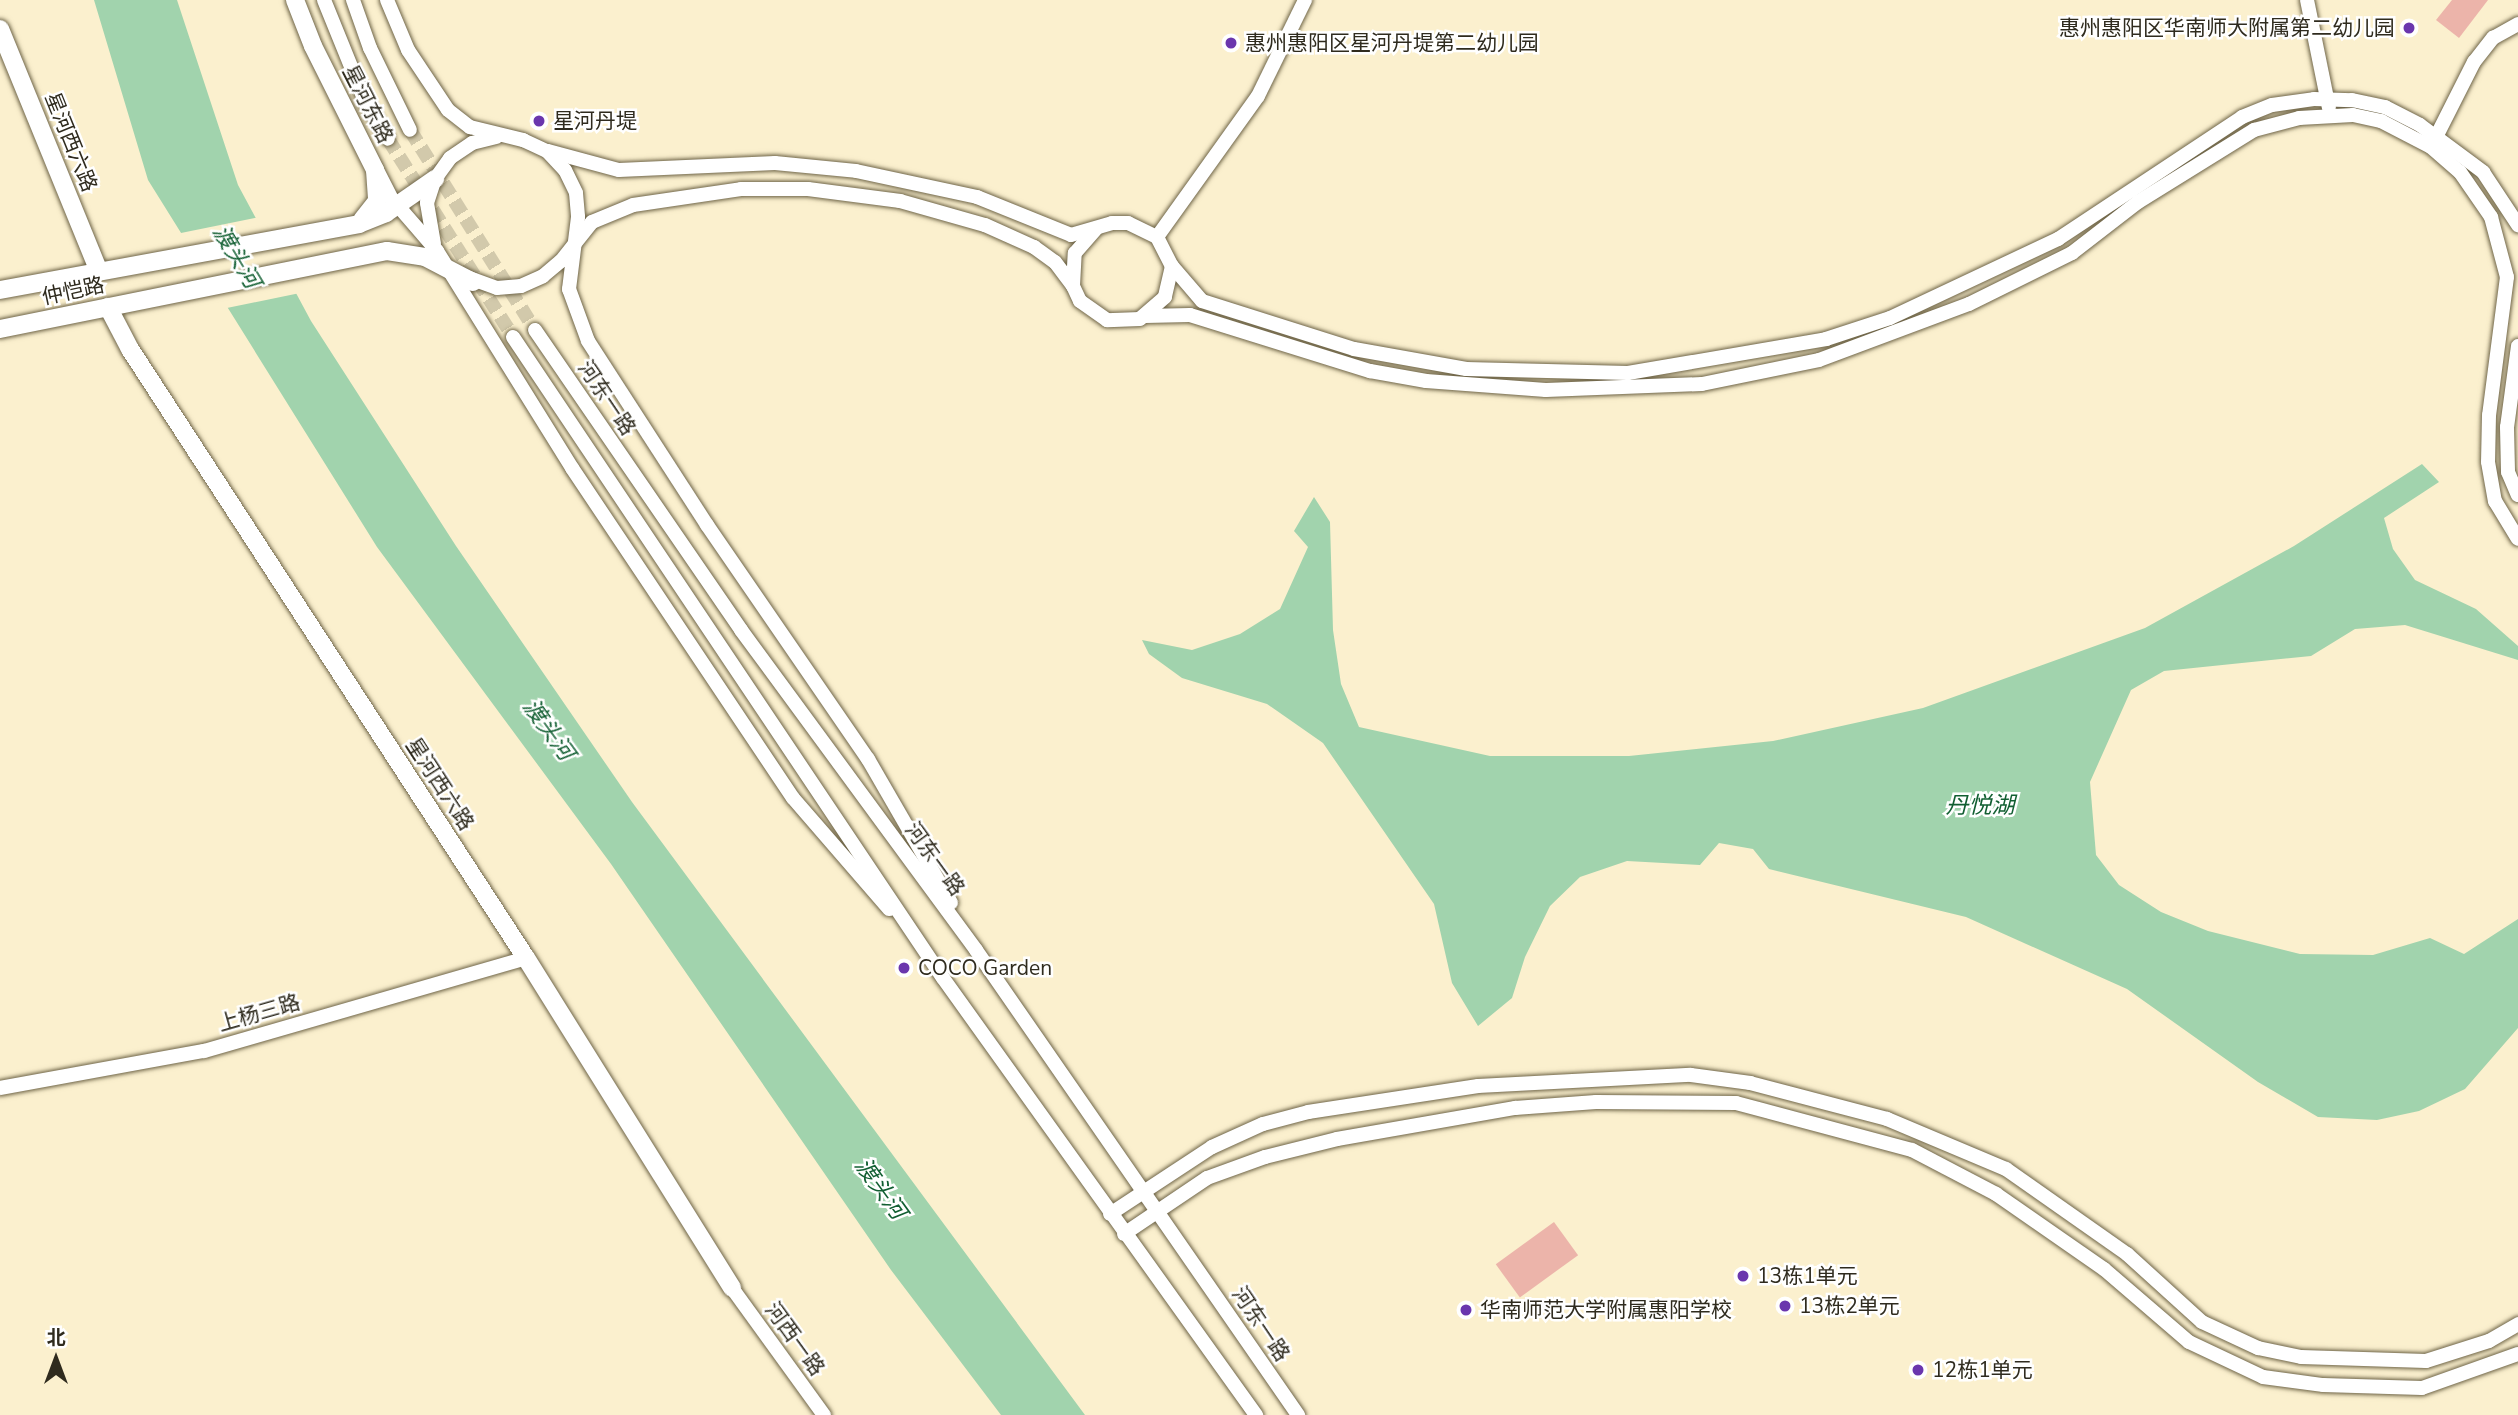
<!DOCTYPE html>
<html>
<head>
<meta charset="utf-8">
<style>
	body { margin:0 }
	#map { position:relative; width:2518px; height:1415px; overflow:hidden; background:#fbf0ce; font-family:"Nunito Sans","Noto Sans SC",sans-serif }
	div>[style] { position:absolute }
	.green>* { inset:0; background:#ecb4aa; transform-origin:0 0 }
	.water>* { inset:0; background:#a1d3ad }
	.pier>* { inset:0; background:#fbf0ce }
	.minor-tunnel>* { height:14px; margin-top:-7px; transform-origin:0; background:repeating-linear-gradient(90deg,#d2c9ab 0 14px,transparent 0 21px) }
	.roads { filter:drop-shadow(0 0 2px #6e6447) drop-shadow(0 0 2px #6e6447) }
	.minor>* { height:14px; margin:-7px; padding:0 7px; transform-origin:7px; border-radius:7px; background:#fff }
	.tertiary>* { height:18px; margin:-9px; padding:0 9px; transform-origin:9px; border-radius:9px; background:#fff }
	.dots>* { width:19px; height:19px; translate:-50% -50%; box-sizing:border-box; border:4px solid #fff; border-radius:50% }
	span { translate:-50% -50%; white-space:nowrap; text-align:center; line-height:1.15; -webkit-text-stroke:5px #fff; paint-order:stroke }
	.poi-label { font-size:21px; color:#2f2b1e }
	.right { translate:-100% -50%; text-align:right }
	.left { translate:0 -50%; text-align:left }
	.street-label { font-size:21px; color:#2f2b1e }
	.water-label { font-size:23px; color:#125f32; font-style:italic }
	.north { position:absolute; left:21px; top:1324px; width:70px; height:70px; -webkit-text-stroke:5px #fff; paint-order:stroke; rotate:0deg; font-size:19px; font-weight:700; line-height:28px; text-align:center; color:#2f2b1e }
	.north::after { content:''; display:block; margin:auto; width:24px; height:32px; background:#2f2b1e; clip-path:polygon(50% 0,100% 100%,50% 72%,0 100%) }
</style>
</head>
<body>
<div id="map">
	<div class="green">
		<div style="clip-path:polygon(2452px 0,2488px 0,2459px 38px,2436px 20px)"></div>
		<div style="left:1554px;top:1222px;width:41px;height:72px;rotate:54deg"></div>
	</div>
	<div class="water">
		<div style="clip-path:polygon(94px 0,177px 0,238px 185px,311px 321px,456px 546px,632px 802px,1085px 1415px,1001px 1415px,891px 1270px,611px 864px,377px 547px,148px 180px)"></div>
		<div style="clip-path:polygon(2422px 464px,2439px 482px,2384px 518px,2393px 549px,2415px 580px,2476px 609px,2518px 646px,2518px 660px,2405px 625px,2355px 629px,2311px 656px,2164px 671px,2131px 690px,2090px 782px,2096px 855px,2119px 885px,2161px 912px,2208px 931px,2300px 954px,2373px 955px,2430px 938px,2464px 954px,2518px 919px,2518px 1028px,2465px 1089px,2419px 1111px,2377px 1120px,2318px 1117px,2258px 1082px,2127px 989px,1966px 917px,1769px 869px,1753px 849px,1719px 843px,1700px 865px,1627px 861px,1580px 877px,1550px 906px,1525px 957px,1512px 998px,1478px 1026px,1452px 983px,1434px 904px,1323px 743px,1267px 704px,1182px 678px,1149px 654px,1142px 640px,1192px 650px,1240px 634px,1280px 609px,1308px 547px,1294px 531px,1314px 497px,1330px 522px,1333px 630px,1341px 684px,1359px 727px,1490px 756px,1629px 756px,1773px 741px,1923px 708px,2145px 628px,2294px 546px)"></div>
	</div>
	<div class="pier">
		<div style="clip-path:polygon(260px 217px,300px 293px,222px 309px,176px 234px)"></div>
	</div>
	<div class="minor-tunnel">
		<div style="left:410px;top:130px;width:236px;rotate:58deg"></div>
		<div style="left:388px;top:139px;width:234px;rotate:57.7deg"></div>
	</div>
	<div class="roads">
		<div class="minor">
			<div style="left:324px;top:0;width:109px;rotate:67.9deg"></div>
			<div style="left:365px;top:101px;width:44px;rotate:58.8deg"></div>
			<div style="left:353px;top:0;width:51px;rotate:70.5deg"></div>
			<div style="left:370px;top:48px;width:91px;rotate:64deg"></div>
			<div style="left:387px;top:0;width:54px;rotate:67.2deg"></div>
			<div style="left:408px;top:50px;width:72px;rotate:56.3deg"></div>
			<div style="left:448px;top:110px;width:28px;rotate:38deg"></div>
			<div style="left:470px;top:127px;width:55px;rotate:13.8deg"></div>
			<div style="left:523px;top:140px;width:26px;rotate:25deg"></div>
			<div style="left:547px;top:151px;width:26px;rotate:47deg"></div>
			<div style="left:565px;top:170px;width:25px;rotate:64deg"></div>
			<div style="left:576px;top:193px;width:24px;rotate:85deg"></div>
			<div style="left:578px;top:217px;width:73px;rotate:97.1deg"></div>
			<div style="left:569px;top:289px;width:55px;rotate:69.9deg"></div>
			<div style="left:588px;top:341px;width:219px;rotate:57.1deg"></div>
			<div style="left:707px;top:525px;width:284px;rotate:55.5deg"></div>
			<div style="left:868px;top:759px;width:166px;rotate:60deg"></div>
			<div style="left:2307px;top:0;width:110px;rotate:78.5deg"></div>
			<div style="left:2433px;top:143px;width:91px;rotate:-63.2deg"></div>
			<div style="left:2474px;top:62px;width:31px;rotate:-52deg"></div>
			<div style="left:2493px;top:38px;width:29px;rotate:-29deg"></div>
			<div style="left:548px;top:151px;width:73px;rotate:15deg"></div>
			<div style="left:619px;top:170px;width:156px;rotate:-2.6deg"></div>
			<div style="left:775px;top:163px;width:81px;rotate:5.6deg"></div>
			<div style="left:856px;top:171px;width:124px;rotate:12.1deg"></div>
			<div style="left:977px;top:197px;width:101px;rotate:22deg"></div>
			<div style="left:1071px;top:235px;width:43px;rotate:-16.3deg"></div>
			<div style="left:1112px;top:223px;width:16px"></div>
			<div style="left:1128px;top:223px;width:32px;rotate:26deg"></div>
			<div style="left:1157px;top:237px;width:33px;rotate:63deg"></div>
			<div style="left:1172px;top:266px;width:32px;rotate:103deg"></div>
			<div style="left:1165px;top:297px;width:33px;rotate:139deg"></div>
			<div style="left:1140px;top:319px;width:33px;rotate:178deg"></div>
			<div style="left:1107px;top:320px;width:33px;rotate:-145deg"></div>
			<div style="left:1080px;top:301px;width:17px;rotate:-115deg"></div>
			<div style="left:1073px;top:286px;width:33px;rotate:-87deg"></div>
			<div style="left:1075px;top:253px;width:32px;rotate:-49deg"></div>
			<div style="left:376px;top:168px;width:35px;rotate:63deg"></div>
			<div style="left:392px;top:199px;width:69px;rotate:49.1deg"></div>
			<div style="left:437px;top:251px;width:256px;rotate:58.1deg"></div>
			<div style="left:572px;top:468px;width:397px;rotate:56.2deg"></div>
			<div style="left:793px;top:798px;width:147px;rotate:49.1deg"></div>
			<div style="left:1157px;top:237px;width:173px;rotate:-54.4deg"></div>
			<div style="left:1258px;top:96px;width:107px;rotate:-63.9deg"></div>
			<div style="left:434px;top:244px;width:42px;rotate:-99.7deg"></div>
			<div style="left:427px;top:203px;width:25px;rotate:-72deg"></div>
			<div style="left:435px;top:179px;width:26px;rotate:-54deg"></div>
			<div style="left:450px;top:158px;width:27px;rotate:-34deg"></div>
			<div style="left:472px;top:143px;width:25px;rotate:-14deg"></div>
			<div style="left:1172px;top:266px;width:46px;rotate:49.4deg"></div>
			<div style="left:1202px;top:301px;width:159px;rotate:17.5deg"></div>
			<div style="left:1354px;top:349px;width:114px;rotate:10.1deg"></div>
			<div style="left:1466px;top:369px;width:162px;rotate:1.4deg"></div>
			<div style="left:1628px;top:373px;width:201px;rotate:-9.7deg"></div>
			<div style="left:1826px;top:339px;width:67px;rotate:-18.2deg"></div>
			<div style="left:1890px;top:318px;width:186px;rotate:-25.2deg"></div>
			<div style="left:2058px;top:239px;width:221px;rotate:-33.5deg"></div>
			<div style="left:2242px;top:117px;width:32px;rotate:-22deg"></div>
			<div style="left:2272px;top:105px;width:42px;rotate:-8.1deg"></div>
			<div style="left:2314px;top:99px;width:38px;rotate:2deg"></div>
			<div style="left:2352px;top:100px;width:34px;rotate:12deg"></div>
			<div style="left:2385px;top:107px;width:39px;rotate:27deg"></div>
			<div style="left:2420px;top:125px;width:79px;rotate:36.7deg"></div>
			<div style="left:2483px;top:172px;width:64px;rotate:56.6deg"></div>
			<div style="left:464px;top:276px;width:35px;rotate:20deg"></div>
			<div style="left:497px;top:288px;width:24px;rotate:-5deg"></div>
			<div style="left:521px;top:286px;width:24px;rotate:-24deg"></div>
			<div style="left:543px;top:276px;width:23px;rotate:-40deg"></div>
			<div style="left:561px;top:261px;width:50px;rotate:-51.5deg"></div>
			<div style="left:592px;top:222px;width:44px;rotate:-22.5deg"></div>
			<div style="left:633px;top:205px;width:109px;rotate:-8.4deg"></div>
			<div style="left:741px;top:189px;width:67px"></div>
			<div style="left:808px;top:189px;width:93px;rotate:7.4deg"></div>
			<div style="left:900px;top:201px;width:88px;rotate:15.8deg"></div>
			<div style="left:985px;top:225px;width:54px;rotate:24.2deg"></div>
			<div style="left:1034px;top:247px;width:26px;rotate:36deg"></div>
			<div style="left:1055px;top:262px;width:30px;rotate:53deg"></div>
			<div style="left:1145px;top:316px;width:45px;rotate:-1.3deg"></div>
			<div style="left:1190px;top:315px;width:189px;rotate:17.3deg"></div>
			<div style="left:1370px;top:371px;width:57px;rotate:10.1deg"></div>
			<div style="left:1426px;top:381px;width:120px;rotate:4.3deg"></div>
			<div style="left:1546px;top:390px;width:156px;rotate:-2.2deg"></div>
			<div style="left:1702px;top:384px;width:119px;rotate:-11.6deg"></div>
			<div style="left:1819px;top:360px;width:160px;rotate:-20.5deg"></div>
			<div style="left:1969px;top:304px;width:115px;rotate:-26.3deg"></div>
			<div style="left:2072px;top:253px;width:83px;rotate:-37.7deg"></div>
			<div style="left:2138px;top:202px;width:137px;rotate:-31.8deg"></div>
			<div style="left:2254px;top:130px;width:47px;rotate:-14.9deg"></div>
			<div style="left:2299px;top:118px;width:54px;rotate:-3.2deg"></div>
			<div style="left:2353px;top:115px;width:29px;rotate:12deg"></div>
			<div style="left:2381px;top:121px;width:56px;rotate:27.5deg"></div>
			<div style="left:2431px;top:147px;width:38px;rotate:41deg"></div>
			<div style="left:2460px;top:172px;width:55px;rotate:55.4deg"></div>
			<div style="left:2491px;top:217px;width:62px;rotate:75.1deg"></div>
			<div style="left:2507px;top:277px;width:139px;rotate:97.4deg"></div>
			<div style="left:2489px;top:415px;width:47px;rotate:91.2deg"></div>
			<div style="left:2488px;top:462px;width:40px;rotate:80deg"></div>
			<div style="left:2495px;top:501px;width:44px;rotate:58.8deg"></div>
			<div style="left:535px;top:330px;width:364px;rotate:55.5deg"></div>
			<div style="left:741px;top:630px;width:397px;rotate:53.7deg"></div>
			<div style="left:976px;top:950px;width:566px;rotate:55.3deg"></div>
			<div style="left:513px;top:337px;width:772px;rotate:56.15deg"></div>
			<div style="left:943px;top:978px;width:538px;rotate:54.39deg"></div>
			<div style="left:2518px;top:346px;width:82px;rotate:97.7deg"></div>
			<div style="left:2507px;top:427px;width:45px;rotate:88.7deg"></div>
			<div style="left:2508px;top:472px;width:25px;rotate:67deg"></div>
			<div style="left:0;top:1088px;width:207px;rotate:-10.3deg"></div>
			<div style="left:204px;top:1051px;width:335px;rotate:-16.1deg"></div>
			<div style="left:1110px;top:1214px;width:122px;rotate:-33.3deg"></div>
			<div style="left:1212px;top:1147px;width:56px;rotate:-24.3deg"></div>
			<div style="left:1263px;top:1124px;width:47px;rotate:-14.9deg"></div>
			<div style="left:1308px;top:1112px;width:172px;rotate:-8.7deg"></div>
			<div style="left:1478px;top:1086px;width:213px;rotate:-3deg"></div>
			<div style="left:1691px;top:1075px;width:60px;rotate:7.7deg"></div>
			<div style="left:1750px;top:1083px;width:142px;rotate:14.7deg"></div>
			<div style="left:1887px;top:1119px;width:129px;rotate:22.8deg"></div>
			<div style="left:2006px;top:1169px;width:148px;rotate:35.1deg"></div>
			<div style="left:2127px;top:1254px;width:101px;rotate:42.2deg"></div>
			<div style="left:2202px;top:1322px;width:62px;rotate:24.9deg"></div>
			<div style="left:2258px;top:1348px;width:44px;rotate:11.8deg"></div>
			<div style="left:2301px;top:1357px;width:125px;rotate:1.8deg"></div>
			<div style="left:2426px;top:1361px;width:66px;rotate:-17.6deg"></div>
			<div style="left:2489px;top:1341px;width:34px;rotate:-30deg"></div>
			<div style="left:1124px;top:1234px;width:100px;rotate:-34deg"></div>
			<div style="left:1207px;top:1178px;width:62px;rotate:-19.9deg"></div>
			<div style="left:1265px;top:1157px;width:74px;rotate:-14deg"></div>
			<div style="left:1337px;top:1139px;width:181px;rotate:-9.9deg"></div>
			<div style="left:1515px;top:1108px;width:81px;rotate:-4.2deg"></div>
			<div style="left:1596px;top:1102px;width:140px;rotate:0.4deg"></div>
			<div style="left:1736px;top:1103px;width:182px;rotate:15deg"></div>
			<div style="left:1912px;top:1150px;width:95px;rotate:27.6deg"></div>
			<div style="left:1996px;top:1194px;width:131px;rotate:34.8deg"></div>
			<div style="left:2104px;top:1269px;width:112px;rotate:40.7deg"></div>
			<div style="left:2189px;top:1342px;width:82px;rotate:25.3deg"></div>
			<div style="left:2263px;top:1377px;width:61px;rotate:7.6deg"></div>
			<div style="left:2323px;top:1385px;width:99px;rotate:1.7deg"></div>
			<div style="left:2422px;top:1388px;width:102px;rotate:-19.5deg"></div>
			<div style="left:732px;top:1288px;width:157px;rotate:54.1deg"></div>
		</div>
		<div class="tertiary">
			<div style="left:295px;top:0;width:49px;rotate:68.6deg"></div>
			<div style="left:313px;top:46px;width:139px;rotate:63.4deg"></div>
			<div style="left:375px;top:170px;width:31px;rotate:86deg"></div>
			<div style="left:377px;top:201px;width:24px;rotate:128deg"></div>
			<div style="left:0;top:29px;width:262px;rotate:67.8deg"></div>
			<div style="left:0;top:290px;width:365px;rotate:-10.4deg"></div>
			<div style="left:359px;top:224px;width:29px;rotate:-22deg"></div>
			<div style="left:386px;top:213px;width:60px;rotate:-34.8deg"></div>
			<div style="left:108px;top:307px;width:47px;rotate:62.4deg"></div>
			<div style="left:130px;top:349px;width:726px;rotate:56.97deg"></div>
			<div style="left:526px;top:958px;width:389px;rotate:58deg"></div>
			<div style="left:0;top:329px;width:395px;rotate:-11.4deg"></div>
			<div style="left:387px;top:251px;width:38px;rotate:9deg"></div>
			<div style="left:425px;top:257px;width:54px;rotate:27.5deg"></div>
		</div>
	</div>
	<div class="dots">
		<div style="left:2409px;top:28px;background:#6a36ad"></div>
		<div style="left:1231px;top:43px;background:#6a36ad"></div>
		<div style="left:539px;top:121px;background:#6a36ad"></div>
		<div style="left:904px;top:968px;background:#6a36ad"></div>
		<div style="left:1743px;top:1276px;background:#6a36ad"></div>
		<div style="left:1785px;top:1306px;background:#6a36ad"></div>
		<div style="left:1466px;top:1310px;background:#6a36ad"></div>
		<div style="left:1918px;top:1370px;background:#6a36ad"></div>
	</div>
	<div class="poi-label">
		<span class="right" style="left:2395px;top:28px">惠州惠阳区华南师大附属第二幼儿园</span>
		<span class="left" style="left:1245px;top:43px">惠州惠阳区星河丹堤第二幼儿园</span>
		<span class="left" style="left:553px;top:121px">星河丹堤</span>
		<span class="left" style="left:918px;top:968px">COCO Garden</span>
		<span class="left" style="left:1757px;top:1276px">13栋1单元</span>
		<span class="left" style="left:1799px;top:1306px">13栋2单元</span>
		<span class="left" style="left:1480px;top:1310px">华南师范大学附属惠阳学校</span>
		<span class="left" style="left:1932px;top:1370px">12栋1单元</span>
	</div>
	<div class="street-label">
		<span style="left:368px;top:104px;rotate:63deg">星河东路</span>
		<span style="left:71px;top:142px;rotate:68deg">星河西六路</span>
		<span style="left:73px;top:291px;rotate:-12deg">仲恺路</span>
		<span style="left:607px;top:398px;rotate:56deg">河东一路</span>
		<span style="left:440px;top:784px;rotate:57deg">星河西六路</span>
		<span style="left:935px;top:859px;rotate:54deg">河东一路</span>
		<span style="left:259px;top:1013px;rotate:-16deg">上杨三路</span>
		<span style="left:1261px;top:1324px;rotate:56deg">河东一路</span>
		<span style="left:795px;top:1339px;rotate:54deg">河西一路</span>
	</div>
	<div class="water-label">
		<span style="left:236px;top:257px;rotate:59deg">渡头河</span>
		<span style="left:548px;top:730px;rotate:54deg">渡头河</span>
		<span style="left:1980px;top:806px">丹悦湖</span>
		<span style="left:880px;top:1189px;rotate:54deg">渡头河</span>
	</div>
	<div class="north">北</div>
</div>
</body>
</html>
